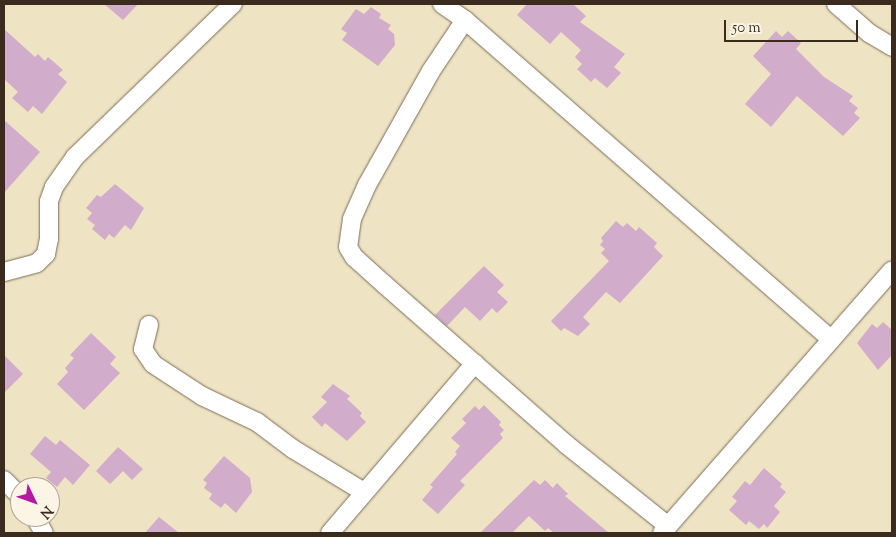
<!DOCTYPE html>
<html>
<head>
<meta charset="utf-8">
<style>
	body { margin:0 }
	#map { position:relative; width:896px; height:537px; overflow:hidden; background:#eee4c4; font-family:"Sorts Mill Goudy",serif }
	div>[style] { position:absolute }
	.building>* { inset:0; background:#d1accb }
	.roads { filter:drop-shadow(0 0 1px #7a6b58) drop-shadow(0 0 1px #7a6b58) }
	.street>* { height:18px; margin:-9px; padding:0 9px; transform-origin:9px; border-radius:9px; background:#fff }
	span { translate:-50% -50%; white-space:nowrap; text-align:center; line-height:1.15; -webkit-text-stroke:4.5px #fcf5e5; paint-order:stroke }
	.frame { position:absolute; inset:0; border:5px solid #3b2a1e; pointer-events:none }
	.north { position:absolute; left:10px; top:477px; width:50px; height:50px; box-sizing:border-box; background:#fcf5e5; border:1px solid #afa495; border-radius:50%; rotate:132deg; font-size:14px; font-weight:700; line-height:20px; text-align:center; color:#3b2a1e }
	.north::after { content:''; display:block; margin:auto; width:18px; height:22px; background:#b5179e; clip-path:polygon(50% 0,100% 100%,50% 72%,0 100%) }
	.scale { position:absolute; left:724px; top:20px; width:134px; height:22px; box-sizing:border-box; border:2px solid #3b2a1e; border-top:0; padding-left:6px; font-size:15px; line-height:18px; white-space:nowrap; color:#3b2a1e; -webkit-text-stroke:4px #fcf5e5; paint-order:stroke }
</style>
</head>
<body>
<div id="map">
	<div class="building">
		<div style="clip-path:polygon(104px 4px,138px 4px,123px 20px)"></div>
		<div style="clip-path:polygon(527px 4px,573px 4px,586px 16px,580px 22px,625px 54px,614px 67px,621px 73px,607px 88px,595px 78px,591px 82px,577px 69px,582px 64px,575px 57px,581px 50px,561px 32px,550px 44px,517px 15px)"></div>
		<div style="clip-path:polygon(371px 7px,381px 14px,379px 18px,391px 25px,388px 29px,394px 34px,395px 45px,378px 66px,342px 40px,347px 33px,341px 29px,356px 9px,364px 14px)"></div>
		<div style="clip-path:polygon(4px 29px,35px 57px,38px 54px,45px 61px,48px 57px,63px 70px,58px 74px,67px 82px,42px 114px,33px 106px,28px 112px,12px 98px,18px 92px,4px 79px)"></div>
		<div style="clip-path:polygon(776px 31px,782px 37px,788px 31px,801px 43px,796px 49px,824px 77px,853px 96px,849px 101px,858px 108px,854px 113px,860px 118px,843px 136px,797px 96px,771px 127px,745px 104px,771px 74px,753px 56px)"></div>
		<div style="clip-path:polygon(4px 120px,40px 152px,4px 193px)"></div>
		<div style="clip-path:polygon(115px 184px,144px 208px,131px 230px,125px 225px,114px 238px,109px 234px,105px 240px,92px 229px,95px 225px,87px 219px,92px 213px,86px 208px,97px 195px,101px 197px)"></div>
		<div style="clip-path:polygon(616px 221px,623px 227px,627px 223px,636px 231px,639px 227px,657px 243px,654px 247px,663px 256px,620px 303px,606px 292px,583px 317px,590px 324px,578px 336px,564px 328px,561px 331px,551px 321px,609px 261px,601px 253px,605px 249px,600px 245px,603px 241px,601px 238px)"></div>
		<div style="clip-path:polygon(484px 266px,504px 285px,497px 292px,508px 302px,497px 313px,492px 308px,480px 321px,465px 307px,447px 326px,435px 315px)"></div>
		<div style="clip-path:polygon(883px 322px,892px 330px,892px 355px,878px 370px,857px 343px,872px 324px,877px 328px)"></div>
		<div style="clip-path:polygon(91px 333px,116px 357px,110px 364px,120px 373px,84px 410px,57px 384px,68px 372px,65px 368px,74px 358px,70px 355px)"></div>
		<div style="clip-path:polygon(4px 355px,23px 374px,4px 393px)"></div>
		<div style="clip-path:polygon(333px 384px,350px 396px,347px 399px,362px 413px,360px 416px,366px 422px,347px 441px,325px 423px,322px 427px,312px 417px,327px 402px,321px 397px)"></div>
		<div style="clip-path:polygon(484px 405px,501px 422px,499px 425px,504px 430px,500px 434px,503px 438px,460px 481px,465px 485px,438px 514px,422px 500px,433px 487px,430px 485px,457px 454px,455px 452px,460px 446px,451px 438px,466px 423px,462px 419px,475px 406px,479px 410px)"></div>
		<div style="clip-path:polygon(45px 436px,56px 445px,60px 440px,90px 465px,73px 485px,65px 477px,57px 487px,46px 478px,51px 472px,30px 454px)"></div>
		<div style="clip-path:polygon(118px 447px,143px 469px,132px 480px,123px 471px,110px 484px,96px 471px)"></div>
		<div style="clip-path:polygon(224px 456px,250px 478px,252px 492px,236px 513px,225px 503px,221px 508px,209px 499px,212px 494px,204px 488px,207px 483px,203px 480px)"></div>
		<div style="clip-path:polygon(764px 468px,782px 484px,780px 487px,786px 492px,774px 506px,780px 512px,767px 528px,764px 524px,759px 529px,749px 521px,746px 525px,729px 510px,737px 501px,732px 497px,745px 481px,750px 485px)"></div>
		<div style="clip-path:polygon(534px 480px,540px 485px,545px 480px,553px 488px,557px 483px,568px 494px,565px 496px,609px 533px,554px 533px,548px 528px,545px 531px,529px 516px,512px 533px,480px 533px)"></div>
		<div style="clip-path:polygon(159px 517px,179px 533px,145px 533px)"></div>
	</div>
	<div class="roads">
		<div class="street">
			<div style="left:442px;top:4px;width:28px;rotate:35deg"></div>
			<div style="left:465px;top:20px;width:486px;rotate:41.1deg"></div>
			<div style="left:836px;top:4px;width:44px;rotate:41.3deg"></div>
			<div style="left:869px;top:33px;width:27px;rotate:31deg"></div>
			<div style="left:465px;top:20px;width:61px;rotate:123.7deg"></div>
			<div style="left:431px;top:71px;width:131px;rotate:119.3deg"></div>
			<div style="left:367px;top:185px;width:37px;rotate:114deg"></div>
			<div style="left:352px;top:219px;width:28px;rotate:98deg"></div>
			<div style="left:348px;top:247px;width:12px;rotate:59deg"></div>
			<div style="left:354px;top:257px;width:42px;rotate:42.1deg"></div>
			<div style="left:385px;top:285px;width:242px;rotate:41.3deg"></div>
			<div style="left:567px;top:445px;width:129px;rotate:38.7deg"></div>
			<div style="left:4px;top:272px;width:34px;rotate:-15deg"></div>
			<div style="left:37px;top:263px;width:13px;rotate:-45deg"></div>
			<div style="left:46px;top:254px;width:15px;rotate:-79deg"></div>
			<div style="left:49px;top:239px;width:38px;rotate:-90deg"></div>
			<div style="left:49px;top:201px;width:15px;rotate:-70deg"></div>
			<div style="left:54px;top:187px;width:37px;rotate:-55deg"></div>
			<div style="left:75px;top:157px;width:220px;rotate:-44.1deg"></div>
			<div style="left:149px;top:325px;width:25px;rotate:104deg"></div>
			<div style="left:143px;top:349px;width:18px;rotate:56deg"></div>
			<div style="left:153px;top:364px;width:59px;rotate:33.1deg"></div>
			<div style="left:202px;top:396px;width:61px;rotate:25.3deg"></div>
			<div style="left:257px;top:422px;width:45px;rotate:36.9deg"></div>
			<div style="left:293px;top:449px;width:83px;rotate:31.2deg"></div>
			<div style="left:4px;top:480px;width:23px;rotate:45deg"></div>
			<div style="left:35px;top:517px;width:18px;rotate:61deg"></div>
			<div style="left:330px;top:533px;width:223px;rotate:-49.5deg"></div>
			<div style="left:662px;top:533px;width:349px;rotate:-48.8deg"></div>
		</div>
	</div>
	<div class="frame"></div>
	<div class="north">N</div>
	<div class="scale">50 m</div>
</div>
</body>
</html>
